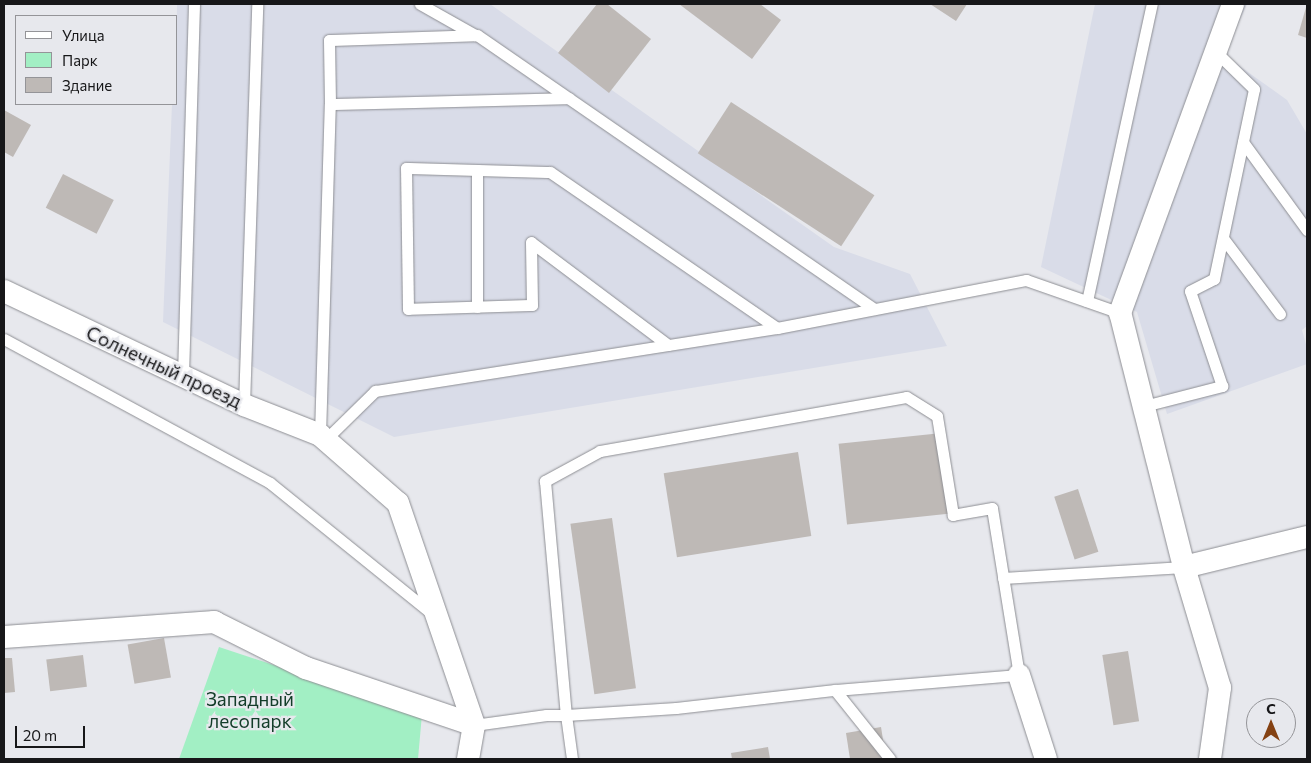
<!DOCTYPE html>
<html>
<head>
<meta charset="utf-8">
<style>
	body { margin:0 }
	#map { position:relative; width:1311px; height:763px; overflow:hidden; background:#e7e8ed; font-family:Commissioner,sans-serif }
	div>[style] { position:absolute }
	.built>* { inset:0; background:#d9dce8 }
	.green>* { inset:0; background:#a2efc4 }
	.building>* { inset:0; background:#beb9b6; transform-origin:0 0 }
	.roads { filter:drop-shadow(0 0 1px #8d8e93) drop-shadow(0 0 1px #8d8e93) }
	.service>* { height:11px; margin:-5.5px; padding:0 5.5px; transform-origin:5.5px; border-radius:5.5px; background:#fff }
	.minor>* { height:22px; margin:-11px; padding:0 11px; transform-origin:11px; border-radius:11px; background:#fff }
	span { translate:-50% -50%; white-space:nowrap; text-align:center; line-height:1.15; -webkit-text-stroke:4.5px #e7e8ed; paint-order:stroke }
	.street-label { font-size:19px; color:#171719 }
	.park-label { font-size:19px; color:#133d29 }
	.frame { position:absolute; inset:0; border:5px solid #171719; pointer-events:none }
	.legend { position:absolute; left:15px; top:15px; width:162px; height:90px; box-sizing:border-box; background:#e7e8ed; border:1px solid #949498; margin:0; padding:6px 9px; list-style:none; font-size:15px; color:#171719 }
	.legend li { display:flex; align-items:center; gap:10px; height:25px }
	.legend b { width:25px; border:1px solid #949498 }
	.north { position:absolute; left:1246px; top:698px; width:50px; height:50px; box-sizing:border-box; background:#e7e8ed; border:1px solid #949498; border-radius:50%; rotate:0deg; font-size:14px; font-weight:700; line-height:20px; text-align:center; color:#171719 }
	.north::after { content:''; display:block; margin:auto; width:18px; height:22px; background:#844112; clip-path:polygon(50% 0,100% 100%,50% 72%,0 100%) }
	.scale { position:absolute; left:15px; top:726px; width:70px; height:22px; box-sizing:border-box; border:2px solid #171719; border-top:0; padding-left:6px; font-size:15px; line-height:18px; white-space:nowrap; color:#171719; -webkit-text-stroke:4px #e7e8ed; paint-order:stroke }
</style>
</head>
<body>
<div id="map">
	<div class="built">
		<div style="clip-path:polygon(177px 4px,490px 4px,834px 247px,910px 274px,947px 346px,394px 437px,163px 322px,172px 104px,176px 104px)"></div>
		<div style="clip-path:polygon(1095px 4px,1247px 4px,1224px 55px,1287px 100px,1307px 134px,1307px 326px,1302px 330px,1307px 348px,1307px 364px,1167px 414px,1137px 312px,1041px 267px)"></div>
	</div>
	<div class="green">
		<div style="clip-path:polygon(219px 647px,422px 714px,418px 759px,179px 759px)"></div>
	</div>
	<div class="building">
		<div style="clip-path:polygon(597px 4px,607px 4px,651px 39px,609px 93px,558px 53px)"></div>
		<div style="clip-path:polygon(679px 4px,760px 4px,781px 20px,752px 59px)"></div>
		<div style="clip-path:polygon(930px 4px,967px 4px,956px 21px)"></div>
		<div style="clip-path:polygon(1307px 4px,1307px 38px,1298px 35px)"></div>
		<div style="left:731px;top:102px;width:171px;height:61px;rotate:33deg"></div>
		<div style="clip-path:polygon(4px 110px,31px 125px,13px 157px,4px 152px)"></div>
		<div style="left:63px;top:174px;width:57px;height:38px;rotate:27deg"></div>
		<div style="left:942px;top:433px;width:81px;height:104px;rotate:84deg"></div>
		<div style="left:798px;top:452px;width:85px;height:136px;rotate:81deg"></div>
		<div style="left:1078px;top:489px;width:66px;height:25px;rotate:72deg"></div>
		<div style="left:612px;top:518px;width:172px;height:42px;rotate:82deg"></div>
		<div style="left:164px;top:638px;width:40px;height:37px;rotate:80deg"></div>
		<div style="left:1128px;top:651px;width:71px;height:26px;rotate:81deg"></div>
		<div style="left:83px;top:655px;width:32px;height:37px;rotate:83deg"></div>
		<div style="clip-path:polygon(4px 658px,12px 658px,15px 692px,4px 693px)"></div>
		<div style="clip-path:polygon(881px 727px,886px 759px,850px 759px,846px 733px)"></div>
		<div style="clip-path:polygon(768px 747px,770px 759px,732px 759px,731px 753px)"></div>
	</div>
	<div class="roads">
		<div class="service">
			<div style="left:420px;top:4px;width:63px;rotate:29.4deg"></div>
			<div style="left:330px;top:104px;width:239px;rotate:-1.4deg"></div>
			<div style="left:1243px;top:142px;width:109px;rotate:54deg"></div>
			<div style="left:477px;top:170px;width:137px;rotate:90deg"></div>
			<div style="left:1223px;top:238px;width:95px;rotate:53.1deg"></div>
			<div style="left:1087px;top:301px;width:304px;rotate:-77.7deg"></div>
			<div style="left:4px;top:339px;width:302px;rotate:28.4deg"></div>
			<div style="left:270px;top:483px;width:207px;rotate:38.9deg"></div>
			<div style="left:668px;top:345px;width:171px;rotate:-143.1deg"></div>
			<div style="left:531px;top:242px;width:63px;rotate:89.1deg"></div>
			<div style="left:532px;top:305px;width:124px;rotate:178.2deg"></div>
			<div style="left:408px;top:309px;width:141px;rotate:-90.8deg"></div>
			<div style="left:406px;top:168px;width:144px;rotate:1.6deg"></div>
			<div style="left:550px;top:172px;width:275px;rotate:34.5deg"></div>
			<div style="left:183px;top:375px;width:371px;rotate:-88.3deg"></div>
			<div style="left:244px;top:405px;width:401px;rotate:-88.1deg"></div>
			<div style="left:1144px;top:406px;width:81px;rotate:-14.4deg"></div>
			<div style="left:1222px;top:386px;width:100px;rotate:-108.6deg"></div>
			<div style="left:1190px;top:291px;width:27px;rotate:-27deg"></div>
			<div style="left:1214px;top:279px;width:194px;rotate:-78.1deg"></div>
			<div style="left:1254px;top:89px;width:53px;rotate:-135.8deg"></div>
			<div style="left:320px;top:435px;width:331px;rotate:-88.3deg"></div>
			<div style="left:330px;top:104px;width:64px;rotate:-90.9deg"></div>
			<div style="left:329px;top:40px;width:148px;rotate:-1.9deg"></div>
			<div style="left:477px;top:35px;width:482px;rotate:34.6deg"></div>
			<div style="left:326px;top:439px;width:69px;rotate:-44.4deg"></div>
			<div style="left:375px;top:391px;width:407px;rotate:-8.9deg"></div>
			<div style="left:777px;top:328px;width:254px;rotate:-10.9deg"></div>
			<div style="left:1026px;top:280px;width:100px;rotate:19.3deg"></div>
			<div style="left:1003px;top:578px;width:181px;rotate:-3.5deg"></div>
			<div style="left:835px;top:690px;width:88px;rotate:51.4deg"></div>
			<div style="left:474px;top:725px;width:73px;rotate:-7.9deg"></div>
			<div style="left:546px;top:715px;width:20px"></div>
			<div style="left:566px;top:715px;width:110px;rotate:-3.6deg"></div>
			<div style="left:676px;top:708px;width:160px;rotate:-6.5deg"></div>
			<div style="left:835px;top:690px;width:185px;rotate:-4.7deg"></div>
			<div style="left:1019px;top:675px;width:169px;rotate:-99.2deg"></div>
			<div style="left:992px;top:508px;width:40px;rotate:170deg"></div>
			<div style="left:953px;top:515px;width:100px;rotate:-99.2deg"></div>
			<div style="left:937px;top:416px;width:36px;rotate:-148deg"></div>
			<div style="left:906px;top:397px;width:311px;rotate:170deg"></div>
			<div style="left:600px;top:451px;width:63px;rotate:151.4deg"></div>
			<div style="left:545px;top:481px;width:235px;rotate:84.9deg"></div>
			<div style="left:566px;top:715px;width:44px;rotate:82.2deg"></div>
		</div>
		<div class="minor">
			<div style="left:4px;top:291px;width:266px;rotate:25.4deg"></div>
			<div style="left:244px;top:405px;width:82px;rotate:21.5deg"></div>
			<div style="left:320px;top:435px;width:103px;rotate:41.1deg"></div>
			<div style="left:398px;top:503px;width:235px;rotate:71.1deg"></div>
			<div style="left:474px;top:725px;width:35px;rotate:100deg"></div>
			<div style="left:1184px;top:567px;width:127px;rotate:-13.7deg"></div>
			<div style="left:4px;top:637px;width:211px;rotate:-4.1deg"></div>
			<div style="left:214px;top:622px;width:103px;rotate:26.6deg"></div>
			<div style="left:306px;top:668px;width:177px;rotate:18.7deg"></div>
			<div style="left:1019px;top:675px;width:88px;rotate:72.2deg"></div>
			<div style="left:1210px;top:759px;width:72px;rotate:-82deg"></div>
			<div style="left:1220px;top:688px;width:126px;rotate:-106.6deg"></div>
			<div style="left:1184px;top:567px;width:262px;rotate:-104.1deg"></div>
			<div style="left:1120px;top:313px;width:329px;rotate:-69.9deg"></div>
		</div>
	</div>
	<div class="street-label">
		<span style="left:164px;top:367px;rotate:25deg">Солнечный проезд</span>
	</div>
	<div class="park-label">
		<span style="left:250px;top:710px">Западный<br>лесопарк</span>
	</div>
	<div class="frame"></div>
	<ul class="legend">
	<li><b style="height:6px;background:#fff"></b>Улица</li>
	<li><b style="height:14px;background:#a2efc4"></b>Парк</li>
	<li><b style="height:14px;background:#beb9b6"></b>Здание</li>
	</ul>
	<div class="north">С</div>
	<div class="scale">20 m</div>
</div>
</body>
</html>
